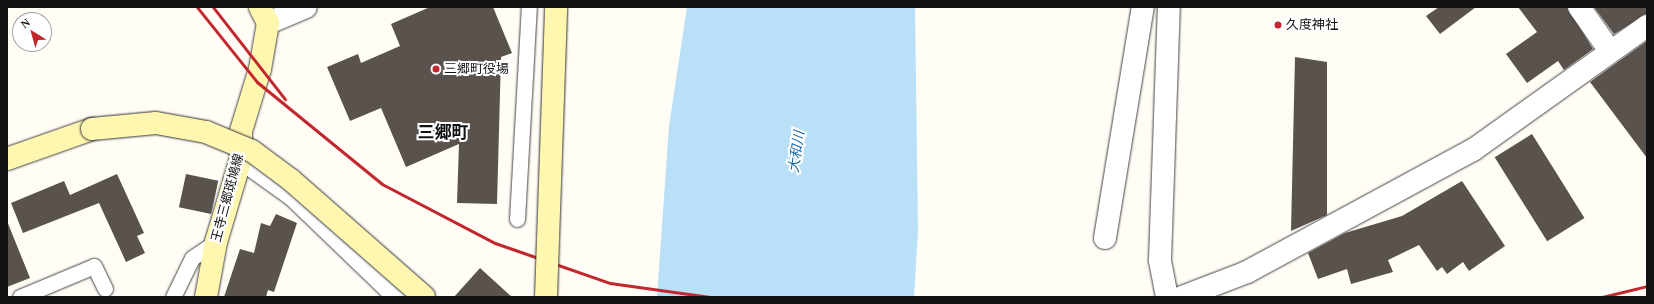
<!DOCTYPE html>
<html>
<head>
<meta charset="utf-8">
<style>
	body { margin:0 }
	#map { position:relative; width:1654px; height:304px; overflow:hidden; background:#fffdf5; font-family:"Times New Roman","Noto Sans JP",serif }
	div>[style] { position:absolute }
	.water>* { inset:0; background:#b9e0f7 }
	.building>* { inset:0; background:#5a524d; transform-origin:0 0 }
	.roads { filter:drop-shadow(0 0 1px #444) drop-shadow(0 0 1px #444) }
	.lane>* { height:15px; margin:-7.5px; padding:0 7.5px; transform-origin:7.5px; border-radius:7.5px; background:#fff }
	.street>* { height:22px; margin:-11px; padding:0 11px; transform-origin:11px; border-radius:11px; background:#fff }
	.secondary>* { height:22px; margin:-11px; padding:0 11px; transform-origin:11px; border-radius:11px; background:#fff6b0 }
	.rail>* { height:3px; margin:-1.5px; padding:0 1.5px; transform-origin:1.5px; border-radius:1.5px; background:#c4262e }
	.bridges { filter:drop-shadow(0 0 1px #333) drop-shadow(0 0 1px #333) }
	.secondary-bridge>* { height:22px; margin:-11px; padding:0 11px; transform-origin:11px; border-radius:11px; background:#fff6b0 }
	.dots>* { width:11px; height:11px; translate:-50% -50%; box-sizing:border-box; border:2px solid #fff; border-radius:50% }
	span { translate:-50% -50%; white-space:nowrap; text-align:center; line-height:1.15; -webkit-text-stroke:4px #fff; paint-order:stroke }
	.poi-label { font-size:13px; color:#111 }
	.left { translate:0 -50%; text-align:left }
	.street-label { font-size:13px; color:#111 }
	.water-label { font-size:14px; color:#1768a6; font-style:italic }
	.district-label { font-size:17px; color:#111; font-weight:700 }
	.frame { position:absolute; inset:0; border:8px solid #111; pointer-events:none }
	.north { position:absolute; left:12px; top:12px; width:40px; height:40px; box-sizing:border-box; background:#fff; border:1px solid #a0a0a0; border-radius:50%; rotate:323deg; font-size:11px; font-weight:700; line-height:16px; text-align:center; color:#111 }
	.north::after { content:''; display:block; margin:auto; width:14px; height:18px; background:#c4262e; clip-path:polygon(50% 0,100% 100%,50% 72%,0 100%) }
</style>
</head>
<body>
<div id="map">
	<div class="water">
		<div style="clip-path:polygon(687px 7px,915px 7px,918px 232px,914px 297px,657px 297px,669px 126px)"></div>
	</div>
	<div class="building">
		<div style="clip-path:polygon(430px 7px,493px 7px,512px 53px,501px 57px,497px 204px,457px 203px,459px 144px,406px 167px,381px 108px,350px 121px,327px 67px,358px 54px,361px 63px,400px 46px,391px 24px)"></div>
		<div style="clip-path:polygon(1439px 7px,1476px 7px,1440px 34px,1426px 16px)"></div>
		<div style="clip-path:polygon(1518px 7px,1567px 7px,1593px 49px,1564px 70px,1558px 61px,1527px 83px,1506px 54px,1537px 32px)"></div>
		<div style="clip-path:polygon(1594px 7px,1647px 7px,1647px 14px,1614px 34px)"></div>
		<div style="clip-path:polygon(1647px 41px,1647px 158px,1590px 82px)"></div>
		<div style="clip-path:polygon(1295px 57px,1327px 62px,1327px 215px,1291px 231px)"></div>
		<div style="left:1532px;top:134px;width:99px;height:44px;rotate:58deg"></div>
		<div style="clip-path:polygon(117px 174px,144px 233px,137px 236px,145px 253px,126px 262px,99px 203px,23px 233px,11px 203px,64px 181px,70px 195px)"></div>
		<div style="left:186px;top:174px;width:33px;height:34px;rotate:12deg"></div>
		<div style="clip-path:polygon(1462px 181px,1505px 246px,1469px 271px,1463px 262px,1447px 274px,1442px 267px,1437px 271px,1419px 245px,1388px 260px,1393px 272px,1351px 284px,1347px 269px,1318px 279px,1308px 253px,1345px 233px,1402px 216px)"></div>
		<div style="clip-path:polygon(276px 214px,297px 223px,274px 292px,268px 290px,266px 297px,224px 297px,240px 249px,254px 253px,261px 223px,270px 226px)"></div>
		<div style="clip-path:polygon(7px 221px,30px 278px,7px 287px)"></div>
		<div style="clip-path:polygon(480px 268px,512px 297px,454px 297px)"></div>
	</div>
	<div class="roads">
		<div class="lane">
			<div style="left:517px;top:219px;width:212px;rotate:-86.8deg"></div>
			<div style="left:20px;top:297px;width:80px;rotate:-22.7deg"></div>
			<div style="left:94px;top:266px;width:25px;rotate:64deg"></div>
			<div style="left:173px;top:297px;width:43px;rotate:-64deg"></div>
			<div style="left:192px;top:258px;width:29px;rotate:-34deg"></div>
		</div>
		<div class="street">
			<div style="left:1579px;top:7px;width:54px;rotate:54.8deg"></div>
			<div style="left:268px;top:23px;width:41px;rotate:-22.8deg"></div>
			<div style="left:241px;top:158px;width:65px;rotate:35.6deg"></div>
			<div style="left:294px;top:196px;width:146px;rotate:43.9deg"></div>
			<div style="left:1105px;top:238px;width:234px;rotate:-80.7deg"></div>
			<div style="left:1167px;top:297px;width:38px;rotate:-101deg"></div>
			<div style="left:1160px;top:260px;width:253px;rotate:-88deg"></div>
			<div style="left:1182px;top:297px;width:70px;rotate:-21deg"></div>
			<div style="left:1247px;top:272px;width:257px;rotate:-28.4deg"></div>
			<div style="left:1473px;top:150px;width:214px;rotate:-35.5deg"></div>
		</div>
		<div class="secondary">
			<div style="left:7px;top:159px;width:90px;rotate:-19.4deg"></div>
			<div style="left:206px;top:297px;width:56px;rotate:-79.7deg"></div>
			<div style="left:216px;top:242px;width:88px;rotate:-73.4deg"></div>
			<div style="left:241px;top:158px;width:27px;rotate:-90deg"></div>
			<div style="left:241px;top:131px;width:65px;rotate:-73deg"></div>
			<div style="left:260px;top:69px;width:47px;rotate:-80.1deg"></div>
			<div style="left:268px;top:23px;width:18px;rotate:-117deg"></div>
		</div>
	</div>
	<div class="rail">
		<div style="left:197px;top:7px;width:96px;rotate:51.3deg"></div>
		<div style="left:257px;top:82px;width:161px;rotate:39.2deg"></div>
		<div style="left:382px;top:184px;width:127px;rotate:27.6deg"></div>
		<div style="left:495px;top:243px;width:122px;rotate:19.2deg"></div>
		<div style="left:610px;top:283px;width:101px;rotate:8deg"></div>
		<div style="left:213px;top:7px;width:117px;rotate:52deg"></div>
		<div style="left:1602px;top:297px;width:46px;rotate:-13.7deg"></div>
	</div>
	<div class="bridges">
		<div class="secondary-bridge">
			<div style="left:92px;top:129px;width:64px;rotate:-5.4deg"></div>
			<div style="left:156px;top:123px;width:51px;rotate:10.2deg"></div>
			<div style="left:206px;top:132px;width:50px;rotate:22.4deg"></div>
			<div style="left:252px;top:151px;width:49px;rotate:36.6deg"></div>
			<div style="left:291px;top:180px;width:177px;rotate:41.3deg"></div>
			<div style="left:546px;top:297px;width:290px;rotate:-88deg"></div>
		</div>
	</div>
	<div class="dots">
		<div style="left:1278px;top:25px;background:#c4262e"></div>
		<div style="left:436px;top:69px;background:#c4262e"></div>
	</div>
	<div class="poi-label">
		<span class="left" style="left:1286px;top:25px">久度神社</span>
		<span class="left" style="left:444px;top:69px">三郷町役場</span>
	</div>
	<div class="street-label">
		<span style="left:228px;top:198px;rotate:-75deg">王寺三郷斑鳩線</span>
	</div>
	<div class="water-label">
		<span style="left:797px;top:152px;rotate:-82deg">大和川</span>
	</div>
	<div class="district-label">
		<span style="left:443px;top:133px">三郷町</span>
	</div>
	<div class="frame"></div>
	<div class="north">N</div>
</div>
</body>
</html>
